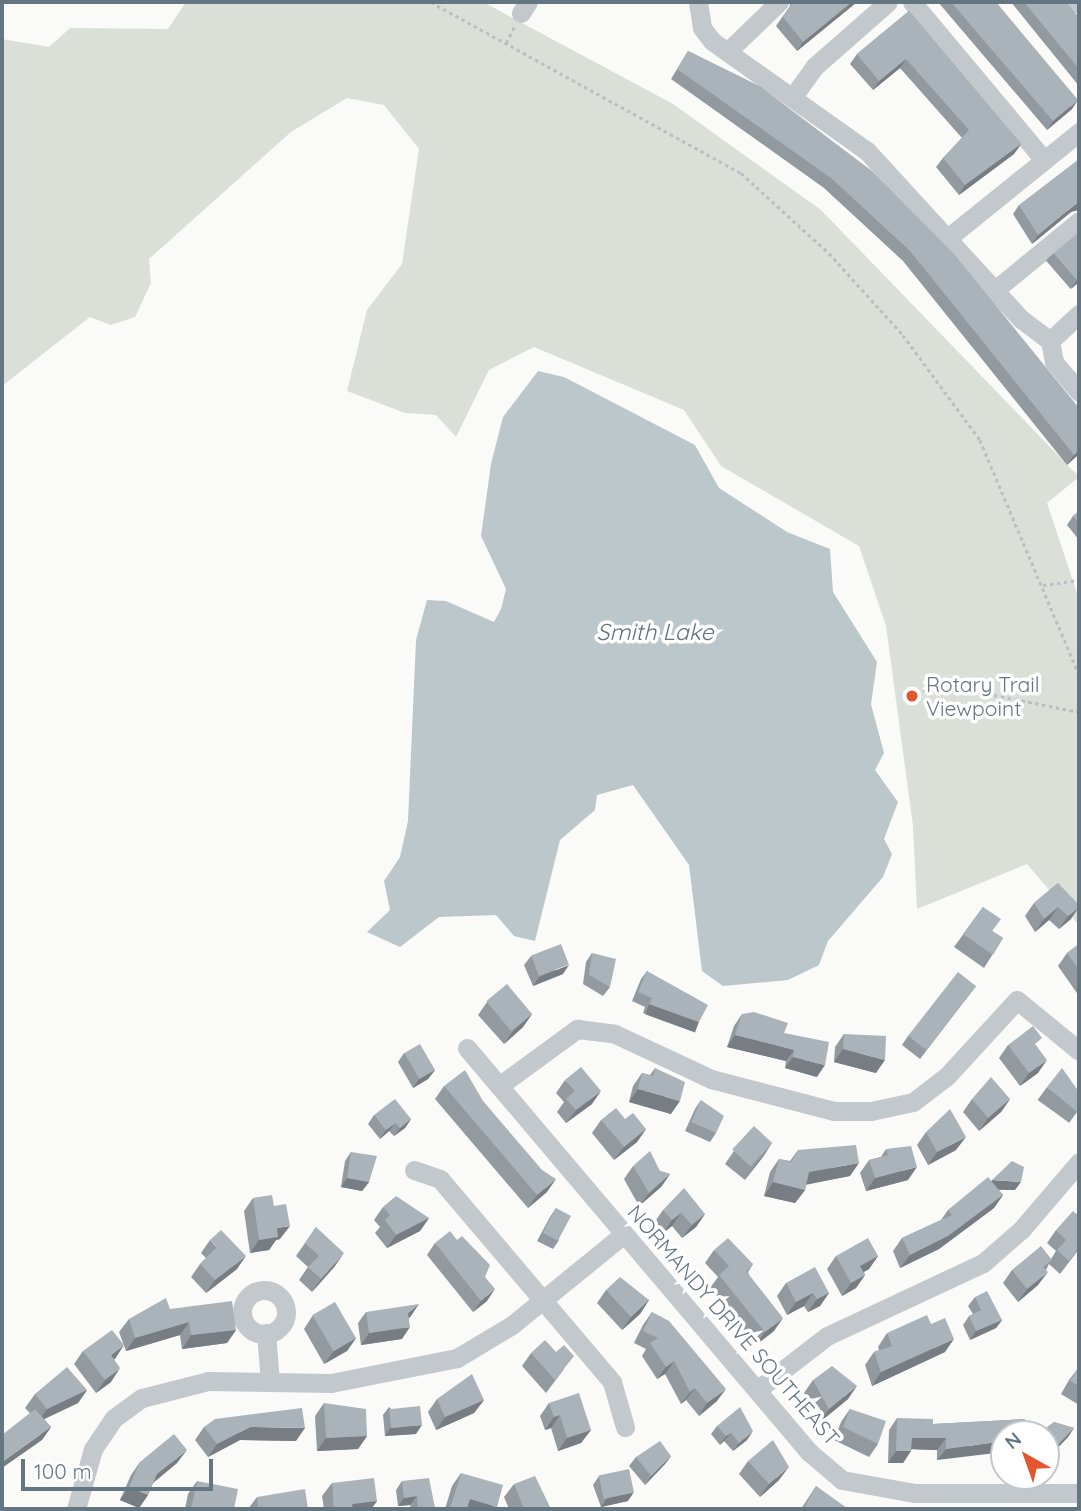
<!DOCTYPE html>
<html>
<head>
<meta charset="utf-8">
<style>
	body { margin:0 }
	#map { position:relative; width:1081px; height:1511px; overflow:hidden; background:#fafaf8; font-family:Quicksand,sans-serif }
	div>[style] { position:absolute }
	.green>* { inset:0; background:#dadfd7 }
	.water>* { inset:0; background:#bbc7cb }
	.path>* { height:2.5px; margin-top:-1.25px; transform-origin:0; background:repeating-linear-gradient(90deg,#bbbfc2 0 3.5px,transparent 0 7px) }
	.minor>* { height:19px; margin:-9.5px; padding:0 9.5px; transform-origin:9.5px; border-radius:9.5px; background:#c3c8cc }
	.minor>.ring { margin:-9.5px; padding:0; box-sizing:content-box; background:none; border:19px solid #c3c8cc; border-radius:50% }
	.wall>* { inset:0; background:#929a9f; transform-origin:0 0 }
	.shaded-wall>* { inset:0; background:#777d82; transform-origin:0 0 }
	.building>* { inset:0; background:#aab3b9; transform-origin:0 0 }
	.dots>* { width:19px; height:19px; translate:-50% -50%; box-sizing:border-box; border:4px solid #fff; border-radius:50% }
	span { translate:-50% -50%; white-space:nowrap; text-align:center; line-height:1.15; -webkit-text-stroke:7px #fff; paint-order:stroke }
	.poi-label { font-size:21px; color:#657683 }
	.left { translate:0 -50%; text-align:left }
	.street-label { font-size:21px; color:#657683 }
	.water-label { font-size:23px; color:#60757c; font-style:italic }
	.frame { position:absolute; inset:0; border:4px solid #657683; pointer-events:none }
	.north { position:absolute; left:990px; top:1420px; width:70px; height:70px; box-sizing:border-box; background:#fff; border:2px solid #c1c8cd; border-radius:50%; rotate:320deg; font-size:19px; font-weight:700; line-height:28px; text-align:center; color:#657683 }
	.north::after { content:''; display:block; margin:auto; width:24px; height:32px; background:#e4572e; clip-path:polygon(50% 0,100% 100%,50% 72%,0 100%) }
	.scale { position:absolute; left:21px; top:1459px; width:192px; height:32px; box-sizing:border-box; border:4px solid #657683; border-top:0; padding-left:9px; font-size:21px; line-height:24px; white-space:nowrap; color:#657683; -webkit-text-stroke:5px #fff; paint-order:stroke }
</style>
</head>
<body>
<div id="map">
	<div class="green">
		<div style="clip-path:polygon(186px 2px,483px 2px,673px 104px,821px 210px,1079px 477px,1047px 503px,1079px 599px,1079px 925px,1027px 864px,917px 909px,913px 826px,886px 626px,859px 546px,721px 466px,684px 410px,534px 347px,489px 370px,456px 437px,436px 415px,405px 413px,347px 391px,367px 310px,402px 264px,419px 149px,384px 105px,347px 98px,291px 132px,149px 259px,151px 283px,135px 317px,111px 325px,90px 317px,2px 386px,2px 39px,49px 47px,70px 28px,168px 29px)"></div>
	</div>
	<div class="water">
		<div style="clip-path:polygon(538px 371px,564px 377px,695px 445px,719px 488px,787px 532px,830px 549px,833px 592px,877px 662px,871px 704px,884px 753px,875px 770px,898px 802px,884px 839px,892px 854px,883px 877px,828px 941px,819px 965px,788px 980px,723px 986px,702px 971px,689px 865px,633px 785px,597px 795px,595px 810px,560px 840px,535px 941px,514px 936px,496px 915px,439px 917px,400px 947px,367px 932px,390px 910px,384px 881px,400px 857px,408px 821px,416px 640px,427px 600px,446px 601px,494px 622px,501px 609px,506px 589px,481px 536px,491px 464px,503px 417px)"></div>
	</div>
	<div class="path">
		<div style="left:431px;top:2px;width:354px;rotate:28.9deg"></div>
		<div style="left:741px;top:173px;width:119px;rotate:42.3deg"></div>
		<div style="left:829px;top:253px;width:110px;rotate:47.9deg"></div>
		<div style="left:903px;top:335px;width:130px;rotate:53.7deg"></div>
		<div style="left:980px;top:440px;width:254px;rotate:67.1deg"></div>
		<div style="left:506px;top:43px;width:18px;rotate:-63deg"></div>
		<div style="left:1043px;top:585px;width:36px;rotate:-8deg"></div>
		<div style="left:917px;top:694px;width:24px;rotate:-24deg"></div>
		<div style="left:939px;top:684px;width:143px;rotate:11.3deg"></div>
	</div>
	<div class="minor">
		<div style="left:698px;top:2px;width:26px;rotate:81deg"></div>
		<div style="left:702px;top:28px;width:16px;rotate:52deg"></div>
		<div style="left:712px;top:41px;width:190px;rotate:35.4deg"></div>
		<div style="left:867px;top:151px;width:228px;rotate:47.5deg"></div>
		<div style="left:1021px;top:319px;width:36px;rotate:37deg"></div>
		<div style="left:912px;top:2px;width:206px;rotate:50.1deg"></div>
		<div style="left:1077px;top:2px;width:3px;rotate:45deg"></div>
		<div style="left:521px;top:13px;width:13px;rotate:-58deg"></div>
		<div style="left:728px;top:51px;width:71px;rotate:-43.9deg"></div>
		<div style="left:794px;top:95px;width:34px;rotate:-54deg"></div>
		<div style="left:814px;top:67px;width:98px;rotate:-41.3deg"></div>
		<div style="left:949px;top:237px;width:167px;rotate:-38.9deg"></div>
		<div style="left:996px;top:289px;width:107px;rotate:-39.3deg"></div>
		<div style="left:1050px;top:341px;width:21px;rotate:79deg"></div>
		<div style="left:1054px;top:362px;width:39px;rotate:50deg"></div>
		<div style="left:1050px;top:341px;width:40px;rotate:-43deg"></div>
		<div style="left:467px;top:1048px;width:529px;rotate:49.75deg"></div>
		<div style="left:809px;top:1452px;width:43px;rotate:40.3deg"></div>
		<div style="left:842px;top:1480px;width:73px;rotate:10.2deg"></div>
		<div style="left:914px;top:1493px;width:165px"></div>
		<div style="left:499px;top:1086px;width:97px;rotate:-36.2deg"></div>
		<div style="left:577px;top:1029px;width:38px;rotate:7deg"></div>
		<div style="left:615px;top:1034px;width:106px;rotate:25.1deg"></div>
		<div style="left:711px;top:1079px;width:127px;rotate:14.6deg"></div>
		<div style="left:834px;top:1111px;width:37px"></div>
		<div style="left:871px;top:1111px;width:43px;rotate:-12.1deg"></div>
		<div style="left:913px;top:1102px;width:43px;rotate:-37.4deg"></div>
		<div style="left:947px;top:1076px;width:103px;rotate:-47.4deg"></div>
		<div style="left:1017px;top:1000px;width:80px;rotate:39.4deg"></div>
		<div style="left:414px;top:1170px;width:28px;rotate:19deg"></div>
		<div style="left:440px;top:1179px;width:266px;rotate:49.7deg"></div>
		<div style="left:612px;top:1382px;width:47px;rotate:73.9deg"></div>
		<div class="ring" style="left:242px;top:1290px;width:25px;height:25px"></div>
		<div style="left:266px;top:1333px;width:49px;rotate:85.3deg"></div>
		<div style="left:757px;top:1390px;width:88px;rotate:-37.6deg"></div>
		<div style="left:827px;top:1336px;width:172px;rotate:-25.1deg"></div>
		<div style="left:983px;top:1263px;width:50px;rotate:-41deg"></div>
		<div style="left:1021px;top:1230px;width:89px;rotate:-49.5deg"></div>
		<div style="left:76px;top:1509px;width:62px;rotate:-74.2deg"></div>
		<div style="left:93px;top:1449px;width:37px;rotate:-56deg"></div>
		<div style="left:114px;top:1418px;width:34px;rotate:-36deg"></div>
		<div style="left:142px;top:1398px;width:68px;rotate:-14.4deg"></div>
		<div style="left:208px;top:1381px;width:123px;rotate:0.9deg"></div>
		<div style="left:331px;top:1383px;width:128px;rotate:-11.2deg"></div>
		<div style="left:457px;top:1358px;width:64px;rotate:-31deg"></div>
		<div style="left:512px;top:1325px;width:144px;rotate:-39.1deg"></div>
	</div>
	<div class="wall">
		<div style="clip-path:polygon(790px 2px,857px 2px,797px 51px,776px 26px,790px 6px)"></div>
		<div style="clip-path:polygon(938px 2px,996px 2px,1072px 109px,1047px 130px)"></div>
		<div style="clip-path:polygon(1011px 2px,1066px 2px,1079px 18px,1079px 86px)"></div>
		<div style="clip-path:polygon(909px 11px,1021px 144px,1014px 154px,959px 195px,936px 167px,943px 158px,962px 138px,900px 68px,873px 90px,850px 64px,857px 54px)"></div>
		<div style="clip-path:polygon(688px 51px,761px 87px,1079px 408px,1079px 454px,1067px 465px,903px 261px,824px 188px,671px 79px)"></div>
		<div style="clip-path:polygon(1019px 205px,1071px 212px,1032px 244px,1013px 214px)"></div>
		<div style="left:1054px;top:253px;width:38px;height:11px;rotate:49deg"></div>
		<div style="clip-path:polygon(1079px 511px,1079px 540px,1067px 525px,1073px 516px)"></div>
		<div style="clip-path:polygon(1058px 883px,1071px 919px,1059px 929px,1049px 920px,1035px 932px,1025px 916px,1034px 903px)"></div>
		<div style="clip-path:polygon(983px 907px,992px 931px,1003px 938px,984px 968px,954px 947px)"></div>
		<div style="clip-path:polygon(1079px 944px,1079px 996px,1058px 966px,1067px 953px)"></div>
		<div style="clip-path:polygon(592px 953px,610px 987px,603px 996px,583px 984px,586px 962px)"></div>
		<div style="clip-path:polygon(531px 956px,563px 974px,533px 986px,524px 965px)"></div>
		<div style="clip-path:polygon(647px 971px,699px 1022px,693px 1031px,643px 1013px,645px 1007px,632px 1001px,641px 979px)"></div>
		<div style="clip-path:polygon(976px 986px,920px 1059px,902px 1045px,908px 1036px)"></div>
		<div style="clip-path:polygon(487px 1002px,532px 1014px,523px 1027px,504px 1044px,478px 1015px)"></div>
		<div style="clip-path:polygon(742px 1014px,784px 1033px,817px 1077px,785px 1068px,786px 1061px,727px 1047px,734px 1026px)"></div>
		<div style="clip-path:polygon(844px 1034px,876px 1073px,834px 1062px,835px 1047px)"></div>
		<div style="clip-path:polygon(1008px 1045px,1037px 1046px,1038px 1073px,1020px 1086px,999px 1058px)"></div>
		<div style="clip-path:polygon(404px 1053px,435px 1070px,428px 1079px,413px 1088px,398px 1062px)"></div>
		<div style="clip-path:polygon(655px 1068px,671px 1114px,629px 1102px,633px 1086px,642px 1073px,650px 1075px)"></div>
		<div style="clip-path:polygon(565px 1080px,592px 1104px,566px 1123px,557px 1112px,564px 1102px,556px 1093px)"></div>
		<div style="clip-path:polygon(444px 1086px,483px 1101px,547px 1192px,528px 1208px,435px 1099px)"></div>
		<div style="left:1047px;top:1087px;width:39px;height:16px;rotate:36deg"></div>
		<div style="clip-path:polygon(972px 1099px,1010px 1099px,1001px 1112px,979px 1131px,963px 1112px)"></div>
		<div style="clip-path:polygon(701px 1100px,716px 1133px,710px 1142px,685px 1131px,695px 1109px)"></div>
		<div style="clip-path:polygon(374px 1115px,411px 1119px,405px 1128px,394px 1136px,389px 1131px,380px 1139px,368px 1124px)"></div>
		<div style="clip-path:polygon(625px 1119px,646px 1129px,637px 1142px,614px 1160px,592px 1133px,601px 1120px)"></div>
		<div style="clip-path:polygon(926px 1132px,956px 1150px,928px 1165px,917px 1145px)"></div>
		<div style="clip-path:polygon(772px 1143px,745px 1180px,725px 1164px,734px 1151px)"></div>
		<div style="clip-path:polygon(886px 1149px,908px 1180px,866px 1191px,860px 1173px,869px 1160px,881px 1157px)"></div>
		<div style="clip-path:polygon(798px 1150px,850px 1176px,806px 1184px,805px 1190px,795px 1203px,764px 1196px,770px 1172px,779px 1159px,790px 1161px)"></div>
		<div style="clip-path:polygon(351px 1152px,369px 1182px,362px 1191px,341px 1187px,345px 1161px)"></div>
		<div style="clip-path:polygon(633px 1166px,660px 1171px,670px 1174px,661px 1187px,639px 1206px,624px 1179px)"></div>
		<div style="clip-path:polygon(991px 1181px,1015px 1190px,999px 1190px,1003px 1195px,994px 1208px,939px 1249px,900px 1268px,893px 1251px,902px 1238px,941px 1220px,948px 1210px)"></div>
		<div style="clip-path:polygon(253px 1198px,274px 1206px,280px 1239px,276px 1240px,269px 1250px,250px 1253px,244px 1211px)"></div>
		<div style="clip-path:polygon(383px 1207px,429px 1218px,420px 1231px,387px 1248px,375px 1233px,380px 1227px,374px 1220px)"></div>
		<div style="clip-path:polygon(556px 1208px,559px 1240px,553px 1249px,537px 1241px,550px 1217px)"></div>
		<div style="clip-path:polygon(663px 1210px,705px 1214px,696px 1227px,682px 1238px,672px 1226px,663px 1233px,654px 1223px)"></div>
		<div style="clip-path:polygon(316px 1227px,335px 1266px,312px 1292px,299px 1280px,308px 1267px,296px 1256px)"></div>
		<div style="clip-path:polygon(1056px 1230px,1079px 1249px,1060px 1274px,1049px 1264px,1046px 1270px,1038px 1285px,1018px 1302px,1003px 1283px,1012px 1270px,1051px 1259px,1056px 1251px,1047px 1243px)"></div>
		<div style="clip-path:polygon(210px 1240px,237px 1269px,206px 1293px,191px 1277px,200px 1264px,206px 1258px,201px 1253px)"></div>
		<div style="clip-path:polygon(435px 1243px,485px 1277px,487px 1301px,473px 1312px,427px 1255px)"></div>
		<div style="clip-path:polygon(714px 1250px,753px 1264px,748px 1272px,774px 1331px,756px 1345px,710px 1288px,718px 1277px,705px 1263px)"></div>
		<div style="clip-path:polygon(836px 1256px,878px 1256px,869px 1269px,864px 1272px,865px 1275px,856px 1288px,842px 1296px,827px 1269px)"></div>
		<div style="clip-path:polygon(786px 1283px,829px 1293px,820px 1306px,808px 1312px,804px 1306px,787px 1315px,777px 1296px)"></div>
		<div style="clip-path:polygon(606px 1290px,649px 1300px,640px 1314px,622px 1330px,597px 1303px)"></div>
		<div style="clip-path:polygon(975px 1297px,1002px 1320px,996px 1328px,970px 1340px,963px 1325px,969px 1316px,973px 1314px,968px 1306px)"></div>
		<div style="clip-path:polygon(170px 1309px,236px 1330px,227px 1343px,182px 1349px,180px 1335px,126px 1351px,119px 1332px,129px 1319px)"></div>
		<div style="clip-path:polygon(366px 1312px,411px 1316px,409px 1318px,402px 1339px,361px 1345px,358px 1323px)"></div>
		<div style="clip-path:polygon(652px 1312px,717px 1401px,699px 1416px,686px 1400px,681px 1404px,665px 1374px,657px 1379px,642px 1356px,646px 1349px,634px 1343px,643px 1325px)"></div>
		<div style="clip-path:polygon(313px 1315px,356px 1338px,347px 1351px,324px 1364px,304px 1329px)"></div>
		<div style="clip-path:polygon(887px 1333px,945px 1352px,872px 1386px,865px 1365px,874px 1352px,879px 1350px,878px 1347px)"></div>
		<div style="clip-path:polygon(83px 1351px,115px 1359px,114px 1359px,111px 1382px,96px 1393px,74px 1364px)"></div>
		<div style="clip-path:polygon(556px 1352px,564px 1369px,546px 1393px,522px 1366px,531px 1353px)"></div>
		<div style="clip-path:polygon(1079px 1367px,1079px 1405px,1061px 1394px,1069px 1380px)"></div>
		<div style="clip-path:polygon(813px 1380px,848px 1399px,820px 1422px,804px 1393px)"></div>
		<div style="clip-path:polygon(87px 1390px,78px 1403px,44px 1419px,51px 1427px,42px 1440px,30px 1413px,25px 1408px,35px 1394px)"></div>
		<div style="clip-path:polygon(437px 1399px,484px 1400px,474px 1413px,436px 1430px,428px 1412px)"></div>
		<div style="clip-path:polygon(324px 1403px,367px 1436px,358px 1449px,317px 1451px,315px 1416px)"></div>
		<div style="clip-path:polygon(549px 1403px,591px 1430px,581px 1443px,558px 1451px,551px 1428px,545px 1430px,540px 1416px)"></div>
		<div style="clip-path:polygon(389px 1407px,416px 1434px,385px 1436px,383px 1415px)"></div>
		<div style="clip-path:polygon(850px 1409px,878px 1444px,869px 1457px,834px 1440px,841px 1422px)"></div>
		<div style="clip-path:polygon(897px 1418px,933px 1424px,1025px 1419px,937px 1460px,937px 1450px,912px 1449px,903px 1463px,888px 1463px,889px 1430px)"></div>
		<div style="clip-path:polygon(1054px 1422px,1074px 1428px,1068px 1437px,1047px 1459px,1046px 1458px,1046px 1434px,1039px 1434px)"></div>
		<div style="clip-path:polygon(717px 1426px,747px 1440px,733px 1451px,724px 1441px,720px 1445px,711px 1434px)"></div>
		<div style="clip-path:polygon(204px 1427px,296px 1441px,240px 1440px,208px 1457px,195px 1440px)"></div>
		<div style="clip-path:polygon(671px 1456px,665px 1464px,645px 1485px,629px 1466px,636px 1457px)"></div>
		<div style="clip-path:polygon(748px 1461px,779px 1480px,760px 1497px,739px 1474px)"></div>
		<div style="clip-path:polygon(140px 1462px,177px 1463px,153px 1483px,148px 1495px,139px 1508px,120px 1500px,131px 1475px)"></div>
		<div style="clip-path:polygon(461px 1473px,495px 1509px,445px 1509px,452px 1486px)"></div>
		<div style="clip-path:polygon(599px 1476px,628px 1501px,601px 1507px,593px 1485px)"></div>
		<div style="clip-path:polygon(197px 1481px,234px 1509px,185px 1509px,188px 1494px)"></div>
		<div style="clip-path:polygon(402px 1481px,435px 1508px,434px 1509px,411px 1509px,410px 1505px,398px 1506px,396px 1490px)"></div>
		<div style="clip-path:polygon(332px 1483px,377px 1501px,371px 1509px,324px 1509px,322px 1496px)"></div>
		<div style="clip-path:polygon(514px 1484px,551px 1509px,509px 1509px,504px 1497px)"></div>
		<div style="clip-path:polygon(816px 1486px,846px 1509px,801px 1509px)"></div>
		<div style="clip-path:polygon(257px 1497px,308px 1509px,248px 1509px)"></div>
	</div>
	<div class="shaded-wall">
		<div style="clip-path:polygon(852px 2px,857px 2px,797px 51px,803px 42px)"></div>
		<div style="clip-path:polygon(906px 59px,900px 68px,873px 90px,879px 81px)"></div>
		<div style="clip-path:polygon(1078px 100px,1072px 109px,1047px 130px,1053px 121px)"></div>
		<div style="clip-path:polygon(1021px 144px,1014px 154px,959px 195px,965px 185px)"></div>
		<div style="clip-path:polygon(1077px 203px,1079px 203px,1079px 210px,1071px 212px,1032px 244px,1038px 235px)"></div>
		<div style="clip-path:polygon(1079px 278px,1079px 282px,1071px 289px,1077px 280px)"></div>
		<div style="clip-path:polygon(1079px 450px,1079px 454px,1067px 465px,1074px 455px)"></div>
		<div style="clip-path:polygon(1058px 907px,1049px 920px,1035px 932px,1044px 919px)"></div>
		<div style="clip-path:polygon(1079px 907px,1071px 919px,1059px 929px,1068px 916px)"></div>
		<div style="clip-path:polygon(569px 965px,563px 974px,533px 986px,539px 977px)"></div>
		<div style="left:649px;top:1004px;width:53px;height:11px;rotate:20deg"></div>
		<div style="clip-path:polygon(532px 1014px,523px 1027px,504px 1044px,513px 1031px)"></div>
		<div style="clip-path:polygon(735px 1035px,794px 1050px,786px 1061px,727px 1047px)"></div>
		<div style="clip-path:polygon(843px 1049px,885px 1060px,876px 1073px,834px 1062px)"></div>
		<div style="clip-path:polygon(793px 1057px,825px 1065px,817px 1077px,785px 1068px)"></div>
		<div style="clip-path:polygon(1047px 1060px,1038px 1073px,1020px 1086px,1029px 1073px)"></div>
		<div style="clip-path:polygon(435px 1070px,428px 1079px,413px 1088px,419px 1079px)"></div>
		<div style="clip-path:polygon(638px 1089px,680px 1101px,671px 1114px,629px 1102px)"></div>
		<div style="clip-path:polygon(601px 1091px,592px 1104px,566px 1123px,576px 1110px)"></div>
		<div style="clip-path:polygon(1010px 1099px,1001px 1112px,979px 1131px,988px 1118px)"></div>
		<div style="clip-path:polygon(411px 1119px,405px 1128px,394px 1136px,400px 1128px)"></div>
		<div style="clip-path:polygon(396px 1123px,389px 1131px,380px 1139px,386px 1130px)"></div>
		<div style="clip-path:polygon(646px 1129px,637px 1142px,614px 1160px,624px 1147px)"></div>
		<div style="clip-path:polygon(966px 1137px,956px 1150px,928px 1165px,937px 1152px)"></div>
		<div style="clip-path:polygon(772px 1143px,763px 1157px,745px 1180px,754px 1167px)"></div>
		<div style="clip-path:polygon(859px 1163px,850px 1176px,800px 1186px,809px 1172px)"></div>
		<div style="clip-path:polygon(917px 1167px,908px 1180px,866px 1191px,875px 1178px)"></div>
		<div style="clip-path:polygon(670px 1174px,661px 1187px,639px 1206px,649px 1193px)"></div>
		<div style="clip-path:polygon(347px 1178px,369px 1182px,362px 1191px,341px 1187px)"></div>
		<div style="clip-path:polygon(556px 1179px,547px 1192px,528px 1208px,537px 1195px)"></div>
		<div style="clip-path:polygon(992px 1180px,1021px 1182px,1015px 1190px,986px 1189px)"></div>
		<div style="clip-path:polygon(773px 1182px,805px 1190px,795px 1203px,764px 1196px)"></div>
		<div style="clip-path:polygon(1003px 1195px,994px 1208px,939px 1249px,900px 1268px,910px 1255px)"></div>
		<div style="clip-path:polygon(681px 1213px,672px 1226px,663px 1233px,672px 1220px)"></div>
		<div style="clip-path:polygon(705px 1214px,696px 1227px,682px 1238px,692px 1225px)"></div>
		<div style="clip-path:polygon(429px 1218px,420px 1231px,387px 1248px,396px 1235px)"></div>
		<div style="clip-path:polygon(290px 1226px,280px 1239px,276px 1240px,269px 1250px,250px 1253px,259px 1240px,277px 1228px)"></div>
		<div style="clip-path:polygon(344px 1253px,335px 1266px,312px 1292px,321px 1279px)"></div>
		<div style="clip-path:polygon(246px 1256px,237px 1269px,206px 1293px,215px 1280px)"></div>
		<div style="clip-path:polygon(878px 1256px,869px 1269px,851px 1279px,860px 1266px)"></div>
		<div style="clip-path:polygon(1048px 1272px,1038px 1285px,1018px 1302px,1027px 1289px)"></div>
		<div style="clip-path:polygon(865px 1275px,856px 1288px,842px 1296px,851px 1283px)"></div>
		<div style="clip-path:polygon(495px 1289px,487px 1301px,473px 1312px,481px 1301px)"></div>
		<div style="clip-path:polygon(813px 1293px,804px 1306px,787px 1315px,796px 1302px)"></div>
		<div style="clip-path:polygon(829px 1293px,820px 1306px,808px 1312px,817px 1299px)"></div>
		<div style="clip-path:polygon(649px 1300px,640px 1314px,622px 1330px,631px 1317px)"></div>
		<div style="clip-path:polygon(419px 1304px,411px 1316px,400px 1325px,408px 1313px)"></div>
		<div style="clip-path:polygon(783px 1318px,774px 1331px,756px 1345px,765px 1332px)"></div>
		<div style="clip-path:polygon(1002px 1320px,996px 1328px,970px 1340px,976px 1331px)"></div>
		<div style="clip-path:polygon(189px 1322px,180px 1335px,126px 1351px,135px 1338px)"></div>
		<div style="clip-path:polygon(410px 1327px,402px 1339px,361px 1345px,369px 1333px)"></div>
		<div style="clip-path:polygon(236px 1330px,227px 1343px,182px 1349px,191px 1335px)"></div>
		<div style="clip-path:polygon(356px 1338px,347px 1351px,324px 1364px,334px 1351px)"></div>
		<div style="clip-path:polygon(954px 1339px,945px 1352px,872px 1386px,881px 1372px)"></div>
		<div style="clip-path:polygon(124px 1345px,115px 1359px,102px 1368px,111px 1355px)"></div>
		<div style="clip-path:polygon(674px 1361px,665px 1374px,657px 1379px,666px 1367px)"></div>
		<div style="clip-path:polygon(120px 1368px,111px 1382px,96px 1393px,105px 1380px)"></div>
		<div style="clip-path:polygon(857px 1386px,848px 1399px,820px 1422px,829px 1409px)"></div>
		<div style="clip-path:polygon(695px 1388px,686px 1400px,681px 1404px,690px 1392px)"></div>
		<div style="clip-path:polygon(726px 1389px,717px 1401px,699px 1416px,707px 1403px)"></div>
		<div style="clip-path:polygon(87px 1390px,78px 1403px,38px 1422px,47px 1409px)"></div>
		<div style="clip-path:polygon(484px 1400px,474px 1413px,436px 1430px,445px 1417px)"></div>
		<div style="clip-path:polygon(560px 1415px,551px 1428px,545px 1430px,554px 1417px)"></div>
		<div style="clip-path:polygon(422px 1425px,416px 1434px,385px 1436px,391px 1427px)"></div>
		<div style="clip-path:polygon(51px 1427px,42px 1440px,2px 1468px,2px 1462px)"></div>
		<div style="clip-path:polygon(250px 1427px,305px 1428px,296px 1441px,240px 1440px,208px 1457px,217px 1444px)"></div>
		<div style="clip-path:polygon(1074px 1428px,1068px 1437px,1047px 1459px,1053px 1450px)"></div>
		<div style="clip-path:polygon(591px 1430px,581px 1443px,558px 1451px,567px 1438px)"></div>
		<div style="clip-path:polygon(753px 1431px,747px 1440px,733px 1451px,739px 1443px)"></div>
		<div style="clip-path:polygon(731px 1433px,724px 1441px,720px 1445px,726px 1436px)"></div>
		<div style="clip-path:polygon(367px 1436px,358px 1449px,317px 1451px,326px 1438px)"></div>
		<div style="clip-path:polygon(912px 1438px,946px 1438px,937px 1450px,904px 1449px)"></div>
		<div style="clip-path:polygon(1004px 1441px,1004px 1452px,937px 1460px,946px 1449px)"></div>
		<div style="clip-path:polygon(187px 1450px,177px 1463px,148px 1487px,157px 1474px)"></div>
		<div style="clip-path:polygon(896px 1451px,911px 1451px,903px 1463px,888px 1463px)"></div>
		<div style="clip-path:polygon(671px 1456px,665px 1464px,645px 1485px,651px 1476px)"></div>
		<div style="clip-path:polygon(789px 1467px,779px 1480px,760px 1497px,769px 1484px)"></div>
		<div style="clip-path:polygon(129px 1487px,148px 1495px,139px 1508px,120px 1500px)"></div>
		<div style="clip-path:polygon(634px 1492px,628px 1501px,601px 1507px,607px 1498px)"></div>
		<div style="clip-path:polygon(417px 1496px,410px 1505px,398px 1506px,404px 1498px)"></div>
		<div style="clip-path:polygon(470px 1499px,497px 1507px,495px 1509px,463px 1509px)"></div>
		<div style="clip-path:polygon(377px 1501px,371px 1509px,348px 1509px,352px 1504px)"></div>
	</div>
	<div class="building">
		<div style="clip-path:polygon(793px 2px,852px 2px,803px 42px,783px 17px)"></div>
		<div style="clip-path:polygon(951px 2px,996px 2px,1078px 100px,1053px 121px)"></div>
		<div style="clip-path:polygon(1024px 2px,1066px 2px,1079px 18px,1079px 69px)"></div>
		<div style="clip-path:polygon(909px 11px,1021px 144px,965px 185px,943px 158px,969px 130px,906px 59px,879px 81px,857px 54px)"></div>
		<div style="clip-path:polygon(688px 51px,761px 87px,872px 171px,954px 254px,1079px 408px,1079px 450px,1074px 455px,910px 251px,831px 178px,677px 69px)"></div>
		<div style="clip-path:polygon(1079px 159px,1079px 203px,1077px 203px,1038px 235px,1019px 205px)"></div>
		<div style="clip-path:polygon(1079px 232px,1079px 278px,1077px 280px,1054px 253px)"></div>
		<div style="clip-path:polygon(1079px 511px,1079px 523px,1073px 516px)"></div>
		<div style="clip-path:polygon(1058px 883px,1079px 905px,1079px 907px,1068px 916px,1058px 907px,1044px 919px,1034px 903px)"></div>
		<div style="clip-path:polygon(983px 907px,1001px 919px,992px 931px,1003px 938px,993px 955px,963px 934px)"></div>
		<div style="left:561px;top:944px;width:22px;height:32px;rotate:69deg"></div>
		<div style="clip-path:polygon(1079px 944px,1079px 970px,1067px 953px)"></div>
		<div style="clip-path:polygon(592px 953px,616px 959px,610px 987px,589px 975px)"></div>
		<div style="clip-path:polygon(647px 971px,708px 1005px,699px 1022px,649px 1004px,652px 998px,638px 992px)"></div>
		<div style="left:958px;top:972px;width:23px;height:81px;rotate:38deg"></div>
		<div style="left:507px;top:984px;width:39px;height:27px;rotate:50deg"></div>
		<div style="clip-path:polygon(754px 1012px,788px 1023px,784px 1033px,829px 1042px,825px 1065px,793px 1057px,794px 1050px,735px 1035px,742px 1014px)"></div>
		<div style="clip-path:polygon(1033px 1026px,1042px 1038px,1035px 1044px,1047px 1060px,1029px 1073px,1008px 1045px)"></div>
		<div style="clip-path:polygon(844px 1034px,886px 1036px,885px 1060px,843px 1049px)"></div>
		<div style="left:420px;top:1044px;width:30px;height:18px;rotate:60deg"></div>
		<div style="clip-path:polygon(581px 1067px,601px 1091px,576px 1110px,566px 1099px,575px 1091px,565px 1080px)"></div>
		<div style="clip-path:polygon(655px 1068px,685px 1082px,680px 1101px,638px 1089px,642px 1073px,653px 1076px)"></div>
		<div style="clip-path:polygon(1062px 1068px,1079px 1092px,1079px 1109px,1077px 1112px,1047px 1087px)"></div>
		<div style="clip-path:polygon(465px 1070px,483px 1101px,542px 1170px,556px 1179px,537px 1195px,444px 1086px)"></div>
		<div style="clip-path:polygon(991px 1077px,1010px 1099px,988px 1118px,972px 1099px)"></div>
		<div style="clip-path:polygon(395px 1099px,411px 1119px,400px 1128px,396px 1123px,386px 1130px,374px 1115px)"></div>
		<div style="clip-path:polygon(701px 1100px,724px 1116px,716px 1133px,691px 1122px)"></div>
		<div style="clip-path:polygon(616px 1108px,625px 1119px,633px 1113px,646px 1129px,624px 1147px,601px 1120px)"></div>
		<div style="clip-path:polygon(950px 1109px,966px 1137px,937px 1152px,926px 1132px)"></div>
		<div style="left:754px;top:1126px;width:25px;height:32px;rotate:43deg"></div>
		<div style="clip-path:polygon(856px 1145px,859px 1163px,809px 1172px,805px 1190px,773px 1182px,779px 1159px,791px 1162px,798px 1150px)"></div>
		<div style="clip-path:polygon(911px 1146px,917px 1167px,875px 1178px,869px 1160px,888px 1155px,886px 1149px)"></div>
		<div style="clip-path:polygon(650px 1151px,660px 1171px,670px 1174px,649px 1193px,633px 1166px)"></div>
		<div style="clip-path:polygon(351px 1152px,377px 1156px,369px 1182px,347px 1178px)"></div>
		<div style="clip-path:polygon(1012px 1161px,1024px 1167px,1021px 1182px,992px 1180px)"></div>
		<div style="clip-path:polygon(988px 1177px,1003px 1195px,948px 1236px,910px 1255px,902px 1238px,952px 1215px,948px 1210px)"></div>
		<div style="clip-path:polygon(684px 1188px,705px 1214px,692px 1225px,681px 1213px,672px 1220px,663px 1210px)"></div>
		<div style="clip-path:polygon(272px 1195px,274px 1206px,286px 1204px,290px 1226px,277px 1228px,278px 1237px,259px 1240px,253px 1198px)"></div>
		<div style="clip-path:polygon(396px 1196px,429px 1218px,396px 1235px,385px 1220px,390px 1215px,383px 1207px)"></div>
		<div style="left:556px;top:1208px;width:17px;height:28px;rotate:28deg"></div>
		<div style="clip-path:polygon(1073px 1211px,1079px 1216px,1079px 1247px,1069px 1261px,1057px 1250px,1066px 1240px,1056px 1230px)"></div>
		<div style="clip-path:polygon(316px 1227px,344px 1253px,321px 1279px,308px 1267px,319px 1256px,305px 1243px)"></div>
		<div style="clip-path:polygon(221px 1230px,246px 1256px,215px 1280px,200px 1264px,217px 1247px,210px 1240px)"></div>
		<div style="clip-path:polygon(450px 1231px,457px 1240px,462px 1236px,490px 1265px,485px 1277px,495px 1289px,481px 1301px,435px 1243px)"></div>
		<div style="clip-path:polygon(728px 1238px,753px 1264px,746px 1271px,783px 1318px,765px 1332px,719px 1275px,729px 1266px,714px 1250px)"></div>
		<div style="clip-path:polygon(868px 1238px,878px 1256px,860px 1266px,865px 1275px,851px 1283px,836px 1256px)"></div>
		<div style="clip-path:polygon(1041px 1246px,1052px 1260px,1043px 1267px,1048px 1272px,1027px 1289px,1012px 1270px)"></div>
		<div style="clip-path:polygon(815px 1267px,829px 1293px,817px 1299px,813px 1293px,796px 1302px,786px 1283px)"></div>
		<div style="clip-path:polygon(620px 1277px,649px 1300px,631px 1317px,606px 1290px)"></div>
		<div style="clip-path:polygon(987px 1291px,1002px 1320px,976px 1331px,969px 1316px,981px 1310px,975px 1297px)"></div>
		<div style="clip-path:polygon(166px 1298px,170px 1309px,232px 1301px,236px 1330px,191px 1335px,189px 1322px,135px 1338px,129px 1319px)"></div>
		<div style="left:335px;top:1302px;width:42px;height:26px;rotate:60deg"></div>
		<div style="clip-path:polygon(419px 1304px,408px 1313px,410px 1327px,369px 1333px,366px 1312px)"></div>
		<div style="clip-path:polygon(652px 1312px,669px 1321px,726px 1389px,707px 1403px,695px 1388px,690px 1392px,674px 1361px,666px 1367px,650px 1343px,658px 1338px,643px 1331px)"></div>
		<div style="clip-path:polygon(927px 1315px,931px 1324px,945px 1318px,954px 1339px,881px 1372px,874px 1352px,892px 1346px,887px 1333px)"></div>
		<div style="clip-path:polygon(112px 1330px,124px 1345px,111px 1355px,120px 1368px,105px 1380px,83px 1351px)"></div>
		<div style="clip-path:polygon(545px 1340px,556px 1352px,564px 1345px,574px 1356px,555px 1380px,531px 1353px)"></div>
		<div style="clip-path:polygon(832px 1366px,857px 1386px,829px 1409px,813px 1380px)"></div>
		<div style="clip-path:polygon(67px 1367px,87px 1390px,47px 1409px,35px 1394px)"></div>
		<div style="clip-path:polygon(1079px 1367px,1079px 1386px,1070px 1381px)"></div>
		<div style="clip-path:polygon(472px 1374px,484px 1400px,445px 1417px,437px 1399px)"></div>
		<div style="clip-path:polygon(579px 1393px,591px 1430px,567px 1438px,560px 1415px,554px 1417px,549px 1403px)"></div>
		<div style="clip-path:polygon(324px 1403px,366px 1409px,367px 1436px,326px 1438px)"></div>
		<div style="left:420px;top:1406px;width:19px;height:31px;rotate:84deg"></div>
		<div style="clip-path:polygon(740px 1407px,753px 1431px,739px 1443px,731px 1433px,726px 1436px,717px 1426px)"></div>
		<div style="clip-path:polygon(302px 1408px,305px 1428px,250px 1427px,217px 1444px,204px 1427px,215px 1419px)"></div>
		<div style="clip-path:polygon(35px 1409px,51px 1427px,2px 1462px,2px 1435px)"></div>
		<div style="clip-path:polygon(850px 1409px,886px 1421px,878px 1444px,843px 1427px)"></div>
		<div style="clip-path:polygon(897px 1418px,933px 1419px,933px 1424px,1025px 1419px,1025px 1434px,1004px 1434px,1004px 1441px,946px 1449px,946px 1438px,912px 1438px,911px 1451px,896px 1451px)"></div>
		<div style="clip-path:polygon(1054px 1422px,1074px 1428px,1053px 1450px,1046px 1442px,1046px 1434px,1039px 1433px)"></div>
		<div style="clip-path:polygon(174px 1434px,187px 1450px,157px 1474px,148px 1495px,129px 1487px,140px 1462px)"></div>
		<div style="clip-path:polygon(773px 1440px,789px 1467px,769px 1484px,748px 1461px)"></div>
		<div style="clip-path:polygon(660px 1441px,671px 1456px,651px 1476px,636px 1457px)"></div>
		<div style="left:629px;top:1469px;width:24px;height:31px;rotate:78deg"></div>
		<div style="clip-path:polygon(461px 1473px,503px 1485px,497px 1507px,470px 1499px,467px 1509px,450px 1509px)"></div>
		<div style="clip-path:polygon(535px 1476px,551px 1509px,524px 1509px,514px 1484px)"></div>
		<div style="clip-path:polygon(374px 1478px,377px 1501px,352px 1504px,353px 1509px,334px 1509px,332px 1483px)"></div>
		<div style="clip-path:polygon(429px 1478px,435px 1508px,418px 1509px,417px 1496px,404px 1498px,402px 1481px)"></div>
		<div style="clip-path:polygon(197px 1481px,238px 1489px,234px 1509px,191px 1509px)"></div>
		<div style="clip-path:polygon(816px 1486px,847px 1508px,846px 1509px,808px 1509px,805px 1506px)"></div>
		<div style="clip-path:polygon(305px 1489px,308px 1509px,258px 1509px,257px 1497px)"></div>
		<div style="clip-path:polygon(1027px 1507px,1047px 1508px,1047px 1509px,1027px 1509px)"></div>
	</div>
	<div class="dots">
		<div style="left:912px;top:696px;background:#e4572e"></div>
	</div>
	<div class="poi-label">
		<span class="left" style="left:926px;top:696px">Rotary Trail<br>Viewpoint</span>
	</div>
	<div class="street-label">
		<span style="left:734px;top:1325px;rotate:49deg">NORMANDY DRIVE SOUTHEAST</span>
	</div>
	<div class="water-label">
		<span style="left:655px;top:632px">Smith Lake</span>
	</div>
	<div class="frame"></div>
	<div class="north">N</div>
	<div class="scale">100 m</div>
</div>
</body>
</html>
